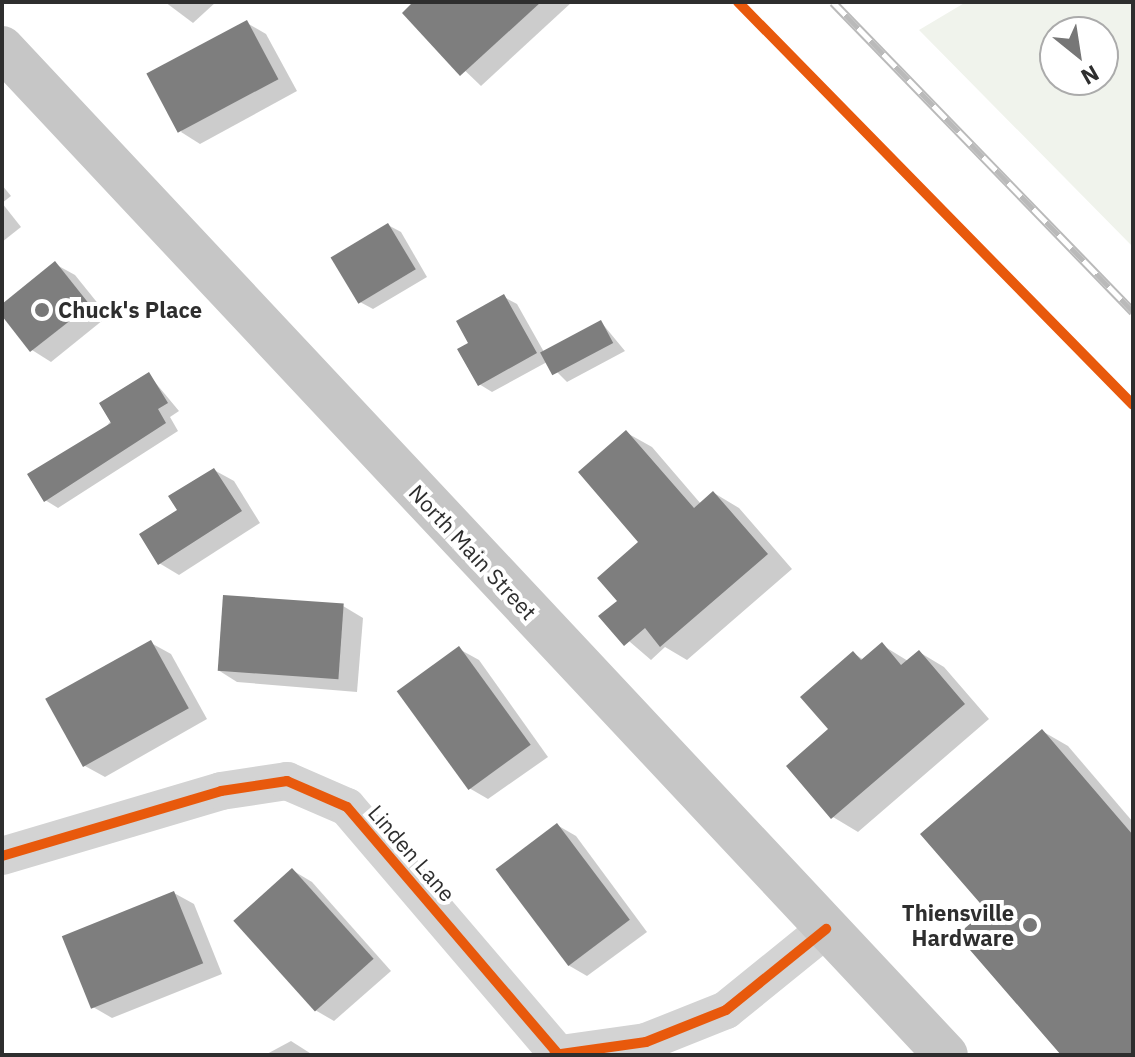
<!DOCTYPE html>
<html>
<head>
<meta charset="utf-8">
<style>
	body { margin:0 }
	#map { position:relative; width:1135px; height:1057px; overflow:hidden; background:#fff; font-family:"IBM Plex Sans",sans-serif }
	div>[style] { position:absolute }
	.green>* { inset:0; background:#f0f3ec }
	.shadow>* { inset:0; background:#0003 }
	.building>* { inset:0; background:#7e7e7e; transform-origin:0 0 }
	.minor>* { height:38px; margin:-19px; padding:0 19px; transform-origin:19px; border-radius:19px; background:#d3d3d3 }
	.major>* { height:44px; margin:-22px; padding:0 22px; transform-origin:22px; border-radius:22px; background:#c6c6c6 }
	.rail>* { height:9px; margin-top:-4.5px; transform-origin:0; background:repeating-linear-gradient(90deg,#fff 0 18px,#bababa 0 36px); box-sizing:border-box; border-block:2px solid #bababa }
	.cycleway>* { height:10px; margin:-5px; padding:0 5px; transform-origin:5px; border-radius:5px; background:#e8590c }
	.dots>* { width:22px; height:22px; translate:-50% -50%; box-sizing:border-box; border:4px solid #fff; border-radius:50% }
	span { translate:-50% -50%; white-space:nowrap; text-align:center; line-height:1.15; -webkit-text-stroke:8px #fff; paint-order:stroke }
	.poi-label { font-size:22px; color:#2e2e2e; font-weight:700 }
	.left { translate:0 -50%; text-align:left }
	.right { translate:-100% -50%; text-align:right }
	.street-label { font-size:22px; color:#2e2e2e }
	.frame { position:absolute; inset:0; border:4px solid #2e2e2e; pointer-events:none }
	.north { position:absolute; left:1039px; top:16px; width:80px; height:80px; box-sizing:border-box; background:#fff; border:2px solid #ababab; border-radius:50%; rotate:150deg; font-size:22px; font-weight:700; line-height:32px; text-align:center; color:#2e2e2e }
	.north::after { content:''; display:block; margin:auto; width:28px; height:36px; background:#777; clip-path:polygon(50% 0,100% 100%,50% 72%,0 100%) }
</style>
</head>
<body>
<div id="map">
	<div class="green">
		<div style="clip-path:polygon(evenodd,966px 2px,1133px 2px,1133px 247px,919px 30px,966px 2px,1055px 32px,1103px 32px,1103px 80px,1055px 80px,1055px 32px)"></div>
	</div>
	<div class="shadow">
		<div style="clip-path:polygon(165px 2px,216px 2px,193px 23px)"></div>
		<div style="clip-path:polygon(416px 2px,572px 2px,481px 86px,405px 13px)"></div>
		<div style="clip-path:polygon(247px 23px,266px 34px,297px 91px,200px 144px,181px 132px)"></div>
		<div style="clip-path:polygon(2px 185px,11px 196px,2px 203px)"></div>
		<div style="clip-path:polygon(2px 203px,21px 227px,2px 242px)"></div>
		<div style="clip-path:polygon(388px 225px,401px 232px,427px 277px,373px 309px,360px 302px)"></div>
		<div style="clip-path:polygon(55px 264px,75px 275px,108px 316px,51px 362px,32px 350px,2px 306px)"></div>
		<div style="clip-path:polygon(504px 297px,517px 304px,544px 352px,601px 322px,625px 351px,567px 382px,547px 362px,492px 392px,479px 384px,471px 344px)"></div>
		<div style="clip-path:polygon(149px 375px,179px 411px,170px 417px,178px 431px,58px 508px,45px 500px)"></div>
		<div style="clip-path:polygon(627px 433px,652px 447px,701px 504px,714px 493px,739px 508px,792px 569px,687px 660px,665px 647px,651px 660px,601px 617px,619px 601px,641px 543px)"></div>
		<div style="clip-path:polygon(214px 470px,234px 481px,260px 523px,179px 575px,159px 563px,180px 511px)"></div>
		<div style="clip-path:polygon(343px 606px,363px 618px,357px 692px,237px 682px,218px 670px)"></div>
		<div style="clip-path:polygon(151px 643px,171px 654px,207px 719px,105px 777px,85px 766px)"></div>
		<div style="clip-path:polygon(882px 645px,908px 661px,919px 652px,944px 667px,989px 719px,858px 832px,833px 817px,830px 729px,853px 653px,864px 660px)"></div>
		<div style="clip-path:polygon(459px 649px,479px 660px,548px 757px,488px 799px,469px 788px)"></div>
		<div style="clip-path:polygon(1042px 731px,1068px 746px,1133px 822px,1133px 1055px,1064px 1055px,988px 910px)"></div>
		<div style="clip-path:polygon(557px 825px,576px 836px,647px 932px,587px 976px,568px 965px)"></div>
		<div style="clip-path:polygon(292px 870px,312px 882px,391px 971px,334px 1021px,315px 1010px)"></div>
		<div style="clip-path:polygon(174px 893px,194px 904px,222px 974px,112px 1018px,93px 1007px)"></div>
		<div style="clip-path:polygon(291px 1041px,313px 1055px,265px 1055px)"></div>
	</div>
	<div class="building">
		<div style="clip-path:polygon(413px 2px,541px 2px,460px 76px,402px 13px)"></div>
		<div style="left:247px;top:20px;width:67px;height:114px;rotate:62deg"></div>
		<div style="left:388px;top:223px;width:54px;height:67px;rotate:59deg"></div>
		<div style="clip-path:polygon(55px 261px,90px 305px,30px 352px,2px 316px,2px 304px)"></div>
		<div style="clip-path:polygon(504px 294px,537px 353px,478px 386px,457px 349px,468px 343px,456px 321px)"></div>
		<div style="left:601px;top:320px;width:26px;height:69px;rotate:62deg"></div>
		<div style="clip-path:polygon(149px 372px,168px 403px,158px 409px,166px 423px,44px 502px,27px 474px,111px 423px,99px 403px)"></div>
		<div style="clip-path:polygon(626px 430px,694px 508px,713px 491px,768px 554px,660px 647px,645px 628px,624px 646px,598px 616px,617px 601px,597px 578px,638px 542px,578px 472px)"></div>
		<div style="clip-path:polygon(214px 468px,242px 511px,158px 565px,139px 534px,177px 510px,168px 496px)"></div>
		<div style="left:223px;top:595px;width:121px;height:76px;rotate:4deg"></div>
		<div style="left:151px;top:640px;width:78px;height:121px;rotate:61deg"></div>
		<div style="clip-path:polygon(882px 642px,901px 665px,919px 650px,965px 704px,831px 819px,786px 766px,828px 729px,800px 697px,853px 651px,861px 660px)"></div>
		<div style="left:459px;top:646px;width:122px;height:77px;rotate:54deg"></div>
		<div style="clip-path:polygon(1042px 729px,1133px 835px,1133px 1055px,1061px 1055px,957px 935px,986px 910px,920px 834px)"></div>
		<div style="left:557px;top:823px;width:121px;height:77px;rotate:53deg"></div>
		<div style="left:292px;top:868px;width:122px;height:79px;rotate:48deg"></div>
		<div style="left:174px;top:891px;width:78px;height:121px;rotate:68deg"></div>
	</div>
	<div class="minor">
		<div style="left:2px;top:856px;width:228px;rotate:-16.5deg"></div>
		<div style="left:221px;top:791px;width:67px;rotate:-8.6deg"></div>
		<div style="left:287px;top:781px;width:65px;rotate:23.4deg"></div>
		<div style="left:347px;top:807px;width:323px;rotate:49.5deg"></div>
		<div style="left:554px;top:1055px;width:93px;rotate:-8deg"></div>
		<div style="left:646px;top:1042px;width:86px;rotate:-21.8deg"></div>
		<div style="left:726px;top:1010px;width:129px;rotate:-39deg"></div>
	</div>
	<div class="major">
		<div style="left:2px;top:48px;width:1380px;rotate:46.85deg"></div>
	</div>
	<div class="rail">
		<div style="left:833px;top:2px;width:431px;rotate:45.9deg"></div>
	</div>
	<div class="cycleway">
		<div style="left:738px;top:2px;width:564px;rotate:45.57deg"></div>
		<div style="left:2px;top:856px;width:228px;rotate:-16.5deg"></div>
		<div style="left:221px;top:791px;width:67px;rotate:-8.6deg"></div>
		<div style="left:287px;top:781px;width:65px;rotate:23.4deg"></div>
		<div style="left:347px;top:807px;width:323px;rotate:49.5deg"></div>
		<div style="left:554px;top:1055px;width:93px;rotate:-8deg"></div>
		<div style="left:646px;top:1042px;width:86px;rotate:-21.8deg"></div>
		<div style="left:726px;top:1010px;width:129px;rotate:-39deg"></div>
	</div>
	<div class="dots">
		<div style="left:42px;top:310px;background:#777"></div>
		<div style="left:1030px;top:925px;background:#777"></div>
	</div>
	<div class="poi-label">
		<span class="left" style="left:58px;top:310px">Chuck's Place</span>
		<span class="right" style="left:1014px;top:925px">Thiensville<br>Hardware</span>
	</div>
	<div class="street-label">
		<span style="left:473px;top:552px;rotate:47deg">North Main Street</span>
		<span style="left:412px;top:853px;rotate:49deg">Linden Lane</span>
	</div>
	<div class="frame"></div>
	<div class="north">N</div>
</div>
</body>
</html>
